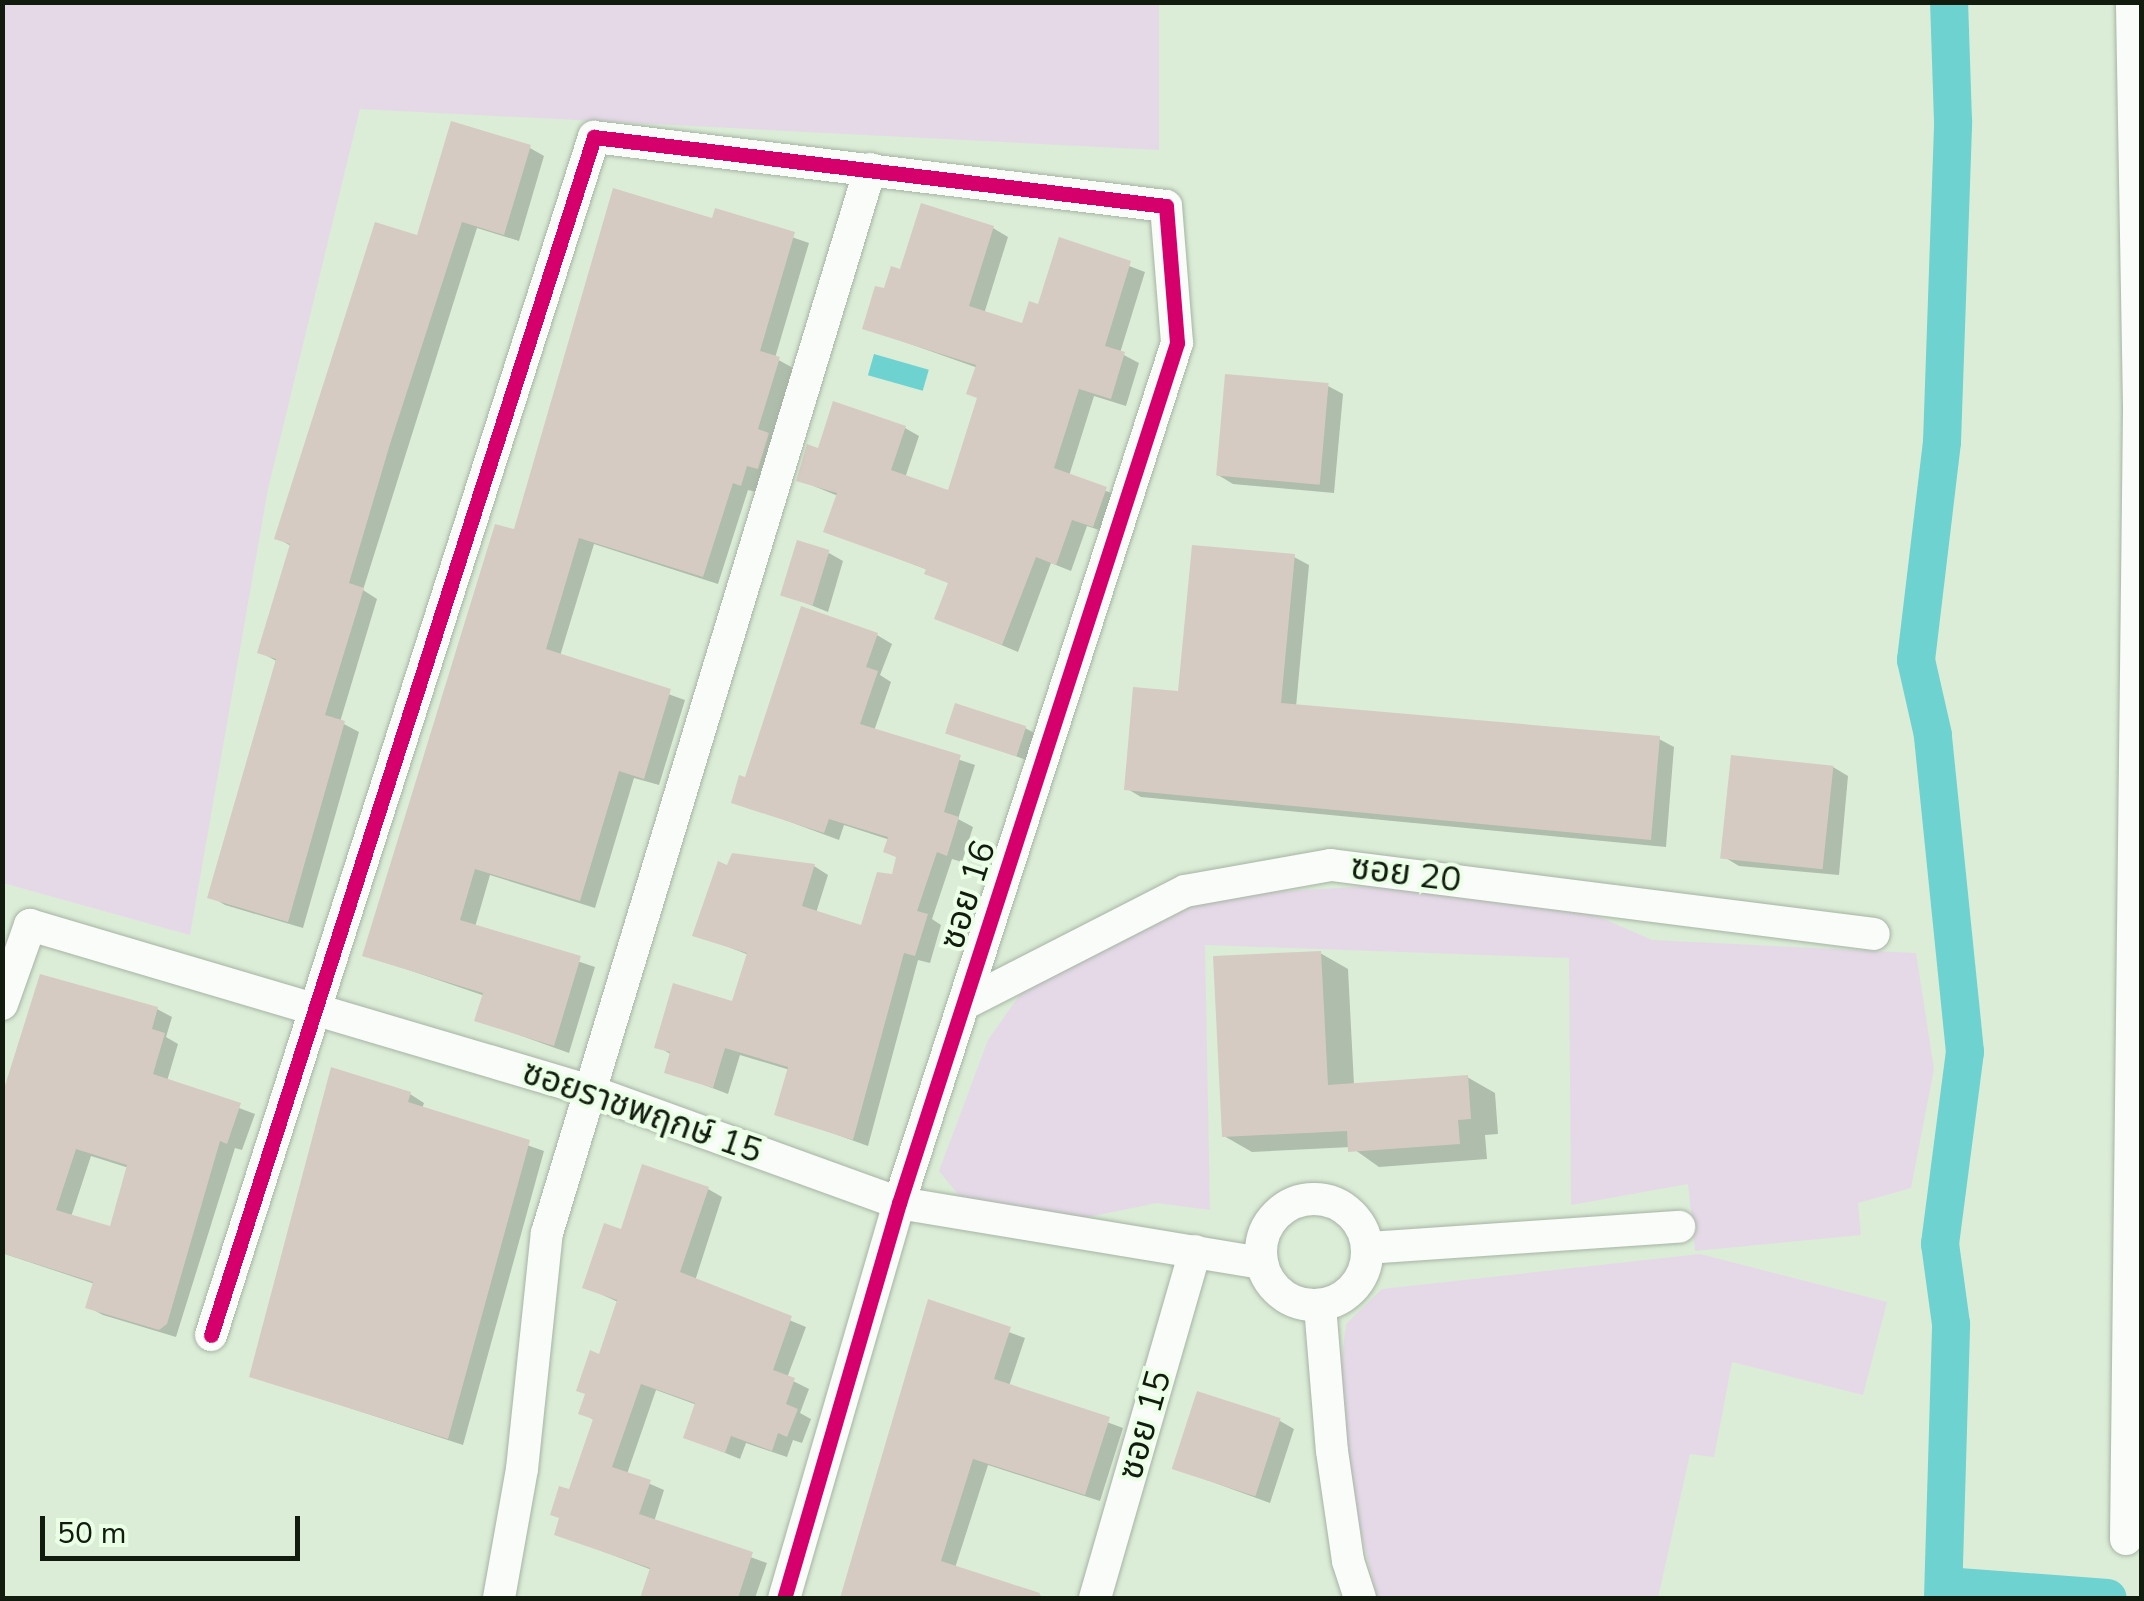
<!DOCTYPE html>
<html>
<head>
<meta charset="utf-8">
<style>
	body { margin:0 }
	#map { position:relative; width:2144px; height:1601px; overflow:hidden; background:#dbedd7; font-family:"Nunito Sans","Noto Sans Thai",sans-serif }
	div>[style] { position:absolute }
	.green>* { inset:0; background:#e5d9e8 }
	.water>* { inset:0; background:#6ed2d1; transform-origin:0 0 }
	.shadow>* { inset:0; background:#0003 }
	.canal>* { height:38px; margin:-19px; padding:0 19px; transform-origin:19px; border-radius:19px; background:#6ed2d1 }
	.building>* { inset:0; background:#d6cbc2; transform-origin:0 0 }
	.roads { filter:drop-shadow(0 0 2px #a7b4a4) drop-shadow(0 0 2px #a7b4a4) }
	.minor>* { height:32px; margin:-16px; padding:0 16px; transform-origin:16px; border-radius:16px; background:#fafcf9 }
	.minor>.ring { margin:-16px; padding:0; box-sizing:content-box; background:none; border:32px solid #fafcf9; border-radius:50% }
	.cycleway>* { height:15px; margin:-7.5px; padding:0 7.5px; transform-origin:7.5px; border-radius:7.5px; background:#d6006c }
	span { translate:-50% -50%; white-space:nowrap; text-align:center; line-height:1.15; -webkit-text-stroke:8px #ebffe7; paint-order:stroke }
	.street-label { font-size:35px; color:#111c0e }
	.frame { position:absolute; inset:0; border:5px solid #111c0e; pointer-events:none }
	.scale { position:absolute; left:40px; top:1516px; width:260px; height:45px; box-sizing:border-box; border:5px solid #111c0e; border-top:0; padding-left:12px; font-size:30px; line-height:35px; white-space:nowrap; color:#111c0e; -webkit-text-stroke:8px #ebffe7; paint-order:stroke }
</style>
</head>
<body>
<div id="map">
	<div class="green">
		<div style="clip-path:polygon(2px 3px,1159px 3px,1159px 150px,360px 109px,268px 489px,190px 935px,3px 883px)"></div>
		<div style="clip-path:polygon(1372px 886px,1590px 913px,1652px 940px,1916px 953px,1934px 1069px,1911px 1188px,1858px 1203px,1861px 1235px,1695px 1251px,1688px 1184px,1571px 1205px,1569px 958px,1205px 945px,1210px 1210px,1157px 1203px,1083px 1218px,961px 1198px,939px 1171px,988px 1040px,1023px 990px,1216px 895px)"></div>
		<div style="clip-path:polygon(1700px 1254px,1887px 1302px,1863px 1395px,1732px 1362px,1714px 1457px,1690px 1454px,1658px 1598px,1377px 1598px,1348px 1479px,1341px 1366px,1346px 1324px,1382px 1289px)"></div>
	</div>
	<div class="water">
		<div style="left:874px;top:354px;width:57px;height:22px;rotate:16deg"></div>
	</div>
	<div class="shadow">
		<div style="clip-path:polygon(530px 148px,544px 156px,519px 241px,477px 228px,363px 590px,377px 599px,340px 722px,359px 732px,303px 928px,225px 905px,210px 896px,278px 662px,260px 652px,291px 546px,277px 538px,418px 238px)"></div>
		<div style="clip-path:polygon(717px 211px,809px 243px,775px 358px,793px 368px,756px 492px,748px 490px,718px 584px,594px 544px,560px 656px,685px 700px,659px 785px,634px 778px,595px 908px,490px 875px,475px 927px,595px 967px,569px 1053px,477px 1020px,485px 996px,365px 955px,515px 532px)"></div>
		<div style="clip-path:polygon(993px 228px,1008px 237px,984px 314px,1023px 326px,1040px 307px,1060px 240px,1145px 272px,1120px 353px,1139px 363px,1126px 406px,1094px 396px,1069px 476px,1121px 497px,1108px 533px,1087px 526px,1071px 571px,1051px 563px,1018px 652px,937px 618px,950px 584px,928px 570px,826px 531px,838px 496px,799px 480px,820px 451px,905px 428px,919px 436px,905px 478px,949px 493px,980px 399px,978px 368px,865px 328px,902px 272px)"></div>
		<div style="clip-path:polygon(1328px 386px,1343px 394px,1334px 493px,1233px 484px,1218px 475px)"></div>
		<div style="clip-path:polygon(829px 553px,843px 561px,828px 612px,783px 594px)"></div>
		<div style="clip-path:polygon(1294px 557px,1309px 565px,1296px 707px,1659px 739px,1674px 747px,1666px 847px,1141px 797px,1126px 788px,1180px 694px)"></div>
		<div style="clip-path:polygon(877px 635px,892px 644px,880px 675px,891px 682px,874px 731px,975px 765px,958px 819px,973px 827px,962px 862px,952px 859px,932px 919px,941px 925px,930px 963px,918px 960px,868px 1146px,777px 1113px,790px 1070px,740px 1055px,728px 1094px,667px 1071px,672px 1055px,657px 1046px,734px 1004px,749px 955px,695px 934px,729px 868px,814px 866px,828px 875px,816px 913px,862px 928px,894px 877px,898px 858px,886px 851px,890px 840px,844px 825px,839px 840px,734px 801px)"></div>
		<div style="clip-path:polygon(1025px 728px,1040px 736px,1032px 762px,948px 732px)"></div>
		<div style="clip-path:polygon(1833px 767px,1848px 776px,1839px 875px,1739px 866px,1724px 857px)"></div>
		<div style="clip-path:polygon(1320px 953px,1348px 969px,1354px 1085px,1467px 1077px,1495px 1093px,1498px 1134px,1485px 1135px,1487px 1159px,1379px 1167px,1351px 1147px,1252px 1152px,1224px 1136px)"></div>
		<div style="clip-path:polygon(evenodd,157px 1009px,172px 1017px,166px 1037px,178px 1044px,167px 1081px,255px 1114px,242px 1150px,235px 1148px,176px 1337px,103px 1315px,88px 1307px,95px 1284px,2px 1253px,2px 1217px,157px 1009px,91px 1156px,129px 1168px,111px 1229px,71px 1217px,91px 1156px)"></div>
		<div style="clip-path:polygon(410px 1094px,424px 1103px,422px 1109px,544px 1151px,463px 1445px,252px 1376px)"></div>
		<div style="clip-path:polygon(708px 1189px,722px 1197px,695px 1281px,806px 1327px,787px 1378px,809px 1389px,800px 1413px,811px 1419px,802px 1443px,793px 1440px,787px 1457px,746px 1443px,740px 1459px,686px 1437px,697px 1405px,656px 1390px,627px 1474px,664px 1490px,654px 1522px,767px 1563px,755px 1598px,642px 1598px,652px 1570px,557px 1534px,595px 1421px,581px 1412px,618px 1302px,585px 1287px,622px 1232px)"></div>
		<div style="clip-path:polygon(929px 1302px,1025px 1338px,1009px 1386px,1123px 1428px,1100px 1501px,988px 1465px,955px 1568px,1048px 1598px,841px 1598px)"></div>
		<div style="clip-path:polygon(1280px 1421px,1294px 1429px,1270px 1503px,1174px 1468px)"></div>
	</div>
	<div class="canal">
		<div style="left:1945px;top:1586px;width:163px;rotate:4.2deg"></div>
		<div style="left:1943px;top:1598px;width:274px;rotate:-88.3deg"></div>
		<div style="left:1951px;top:1324px;width:81px;rotate:-97.8deg"></div>
		<div style="left:1940px;top:1244px;width:194px;rotate:-82.6deg"></div>
		<div style="left:1965px;top:1052px;width:319px;rotate:-95.8deg"></div>
		<div style="left:1933px;top:735px;width:77px;rotate:-102.8deg"></div>
		<div style="left:1916px;top:660px;width:220px;rotate:-83.2deg"></div>
		<div style="left:1942px;top:442px;width:321px;rotate:-88deg"></div>
		<div style="left:1953px;top:121px;width:119px;rotate:-91.9deg"></div>
	</div>
	<div class="building">
		<div style="clip-path:polygon(451px 121px,531px 145px,504px 235px,462px 222px,390px 444px,349px 583px,364px 588px,325px 715px,345px 721px,288px 922px,207px 898px,276px 659px,257px 653px,290px 544px,274px 539px,375px 222px,417px 235px)"></div>
		<div style="clip-path:polygon(613px 188px,712px 218px,715px 208px,795px 232px,760px 351px,780px 357px,758px 429px,769px 433px,758px 469px,747px 466px,741px 486px,733px 483px,703px 577px,579px 538px,546px 649px,671px 689px,644px 779px,619px 771px,580px 901px,475px 869px,460px 920px,581px 956px,554px 1046px,474px 1021px,483px 993px,362px 956px,495px 524px,514px 529px)"></div>
		<div style="clip-path:polygon(921px 203px,994px 226px,969px 306px,1022px 323px,1029px 301px,1038px 304px,1059px 237px,1131px 261px,1105px 346px,1125px 352px,1111px 399px,1079px 389px,1054px 468px,1107px 487px,1093px 527px,1072px 520px,1056px 565px,1036px 557px,1002px 645px,934px 619px,948px 583px,924px 574px,926px 569px,823px 532px,837px 493px,796px 481px,807px 444px,818px 448px,833px 401px,906px 426px,891px 470px,948px 490px,977px 398px,966px 394px,976px 365px,862px 329px,875px 286px,884px 288px,891px 266px,900px 269px)"></div>
		<div style="left:1225px;top:374px;width:104px;height:102px;rotate:5deg"></div>
		<div style="left:797px;top:540px;width:34px;height:58px;rotate:17deg"></div>
		<div style="clip-path:polygon(1192px 545px,1295px 554px,1281px 703px,1660px 736px,1651px 840px,1124px 790px,1133px 687px,1178px 691px)"></div>
		<div style="clip-path:polygon(801px 606px,878px 633px,866px 667px,878px 671px,860px 724px,961px 755px,944px 812px,959px 817px,947px 856px,937px 852px,917px 911px,928px 914px,915px 956px,904px 953px,853px 1140px,774px 1115px,788px 1067px,725px 1048px,713px 1088px,664px 1073px,670px 1052px,654px 1048px,673px 983px,732px 1001px,747px 953px,692px 936px,718px 861px,727px 865px,732px 853px,815px 864px,802px 906px,861px 925px,877px 872px,892px 874px,896px 857px,883px 852px,888px 837px,829px 819px,824px 833px,731px 803px,739px 775px,745px 777px)"></div>
		<div style="left:955px;top:703px;width:75px;height:32px;rotate:18deg"></div>
		<div style="left:1731px;top:755px;width:103px;height:104px;rotate:6deg"></div>
		<div style="clip-path:polygon(1321px 951px,1328px 1085px,1468px 1075px,1471px 1119px,1458px 1120px,1460px 1144px,1348px 1152px,1347px 1131px,1222px 1137px,1213px 956px)"></div>
		<div style="clip-path:polygon(evenodd,40px 974px,158px 1007px,152px 1029px,165px 1033px,153px 1074px,241px 1103px,227px 1144px,220px 1141px,167px 1324px,159px 1330px,85px 1308px,93px 1282px,2px 1253px,2px 1095px,40px 974px,76px 1149px,127px 1165px,110px 1226px,56px 1210px,76px 1149px)"></div>
		<div style="clip-path:polygon(331px 1067px,411px 1092px,408px 1102px,530px 1140px,448px 1439px,249px 1377px)"></div>
		<div style="clip-path:polygon(642px 1164px,709px 1187px,680px 1272px,792px 1316px,773px 1370px,795px 1378px,786px 1404px,798px 1409px,787px 1437px,778px 1433px,772px 1451px,731px 1436px,725px 1453px,683px 1438px,695px 1403px,641px 1384px,612px 1467px,651px 1480px,639px 1514px,753px 1552px,738px 1598px,640px 1598px,650px 1568px,554px 1535px,559px 1518px,550px 1515px,559px 1486px,569px 1489px,593px 1419px,578px 1414px,585px 1394px,576px 1391px,590px 1350px,599px 1354px,617px 1300px,582px 1288px,604px 1223px,621px 1229px)"></div>
		<div style="clip-path:polygon(928px 1299px,1011px 1327px,994px 1379px,1110px 1417px,1085px 1495px,973px 1459px,941px 1561px,1040px 1593px,1039px 1598px,840px 1598px)"></div>
		<div style="left:1197px;top:1391px;width:88px;height:82px;rotate:18deg"></div>
	</div>
	<div class="roads">
		<div class="minor">
			<div style="left:2px;top:1004px;width:84px;rotate:-70.5deg"></div>
			<div style="left:30px;top:925px;width:581px;rotate:16.5deg"></div>
			<div style="left:587px;top:1090px;width:332px;rotate:19.9deg"></div>
			<div style="left:899px;top:1203px;width:368px;rotate:9.4deg"></div>
			<div style="left:964px;top:1004px;width:248px;rotate:-27.1deg"></div>
			<div style="left:1185px;top:891px;width:148px;rotate:-10.1deg"></div>
			<div style="left:1331px;top:865px;width:547px;rotate:7.24deg"></div>
			<div class="ring" style="left:1261px;top:1199px;width:74px;height:74px"></div>
			<div style="left:1367px;top:1248px;width:313px;rotate:-3.9deg"></div>
			<div style="left:1320px;top:1306px;width:145px;rotate:85.3deg"></div>
			<div style="left:1332px;top:1451px;width:111px;rotate:81.7deg"></div>
			<div style="left:1348px;top:1561px;width:39px;rotate:72deg"></div>
			<div style="left:211px;top:1335px;width:1258px;rotate:-72.27deg"></div>
			<div style="left:594px;top:137px;width:576px;rotate:6.88deg"></div>
			<div style="left:1166px;top:206px;width:137px;rotate:85.4deg"></div>
			<div style="left:1177px;top:343px;width:904px;rotate:107.91deg"></div>
			<div style="left:899px;top:1203px;width:411px;rotate:106.2deg"></div>
			<div style="left:2126px;top:1539px;width:1132px;rotate:-89.34deg"></div>
			<div style="left:2139px;top:407px;width:405px;rotate:-91deg"></div>
			<div style="left:499px;top:1598px;width:131px;rotate:-79.9deg"></div>
			<div style="left:522px;top:1469px;width:237px;rotate:-84deg"></div>
			<div style="left:547px;top:1233px;width:1112px;rotate:-73.11deg"></div>
			<div style="left:1095px;top:1598px;width:361px;rotate:-73.9deg"></div>
		</div>
	</div>
	<div class="cycleway">
		<div style="left:211px;top:1335px;width:1258px;rotate:-72.27deg"></div>
		<div style="left:594px;top:137px;width:576px;rotate:6.88deg"></div>
		<div style="left:1166px;top:206px;width:137px;rotate:85.4deg"></div>
		<div style="left:1177px;top:343px;width:904px;rotate:107.91deg"></div>
		<div style="left:899px;top:1203px;width:411px;rotate:106.2deg"></div>
	</div>
	<div class="street-label">
		<span style="left:1406px;top:874px;rotate:7deg">ซอย 20</span>
		<span style="left:968px;top:895px;rotate:-72deg">ซอย 16</span>
		<span style="left:642px;top:1112px;rotate:19deg">ซอยราชพฤกษ์ 15</span>
		<span style="left:1145px;top:1425px;rotate:-74deg">ซอย 15</span>
	</div>
	<div class="frame"></div>
	<div class="scale">50 m</div>
</div>
</body>
</html>
